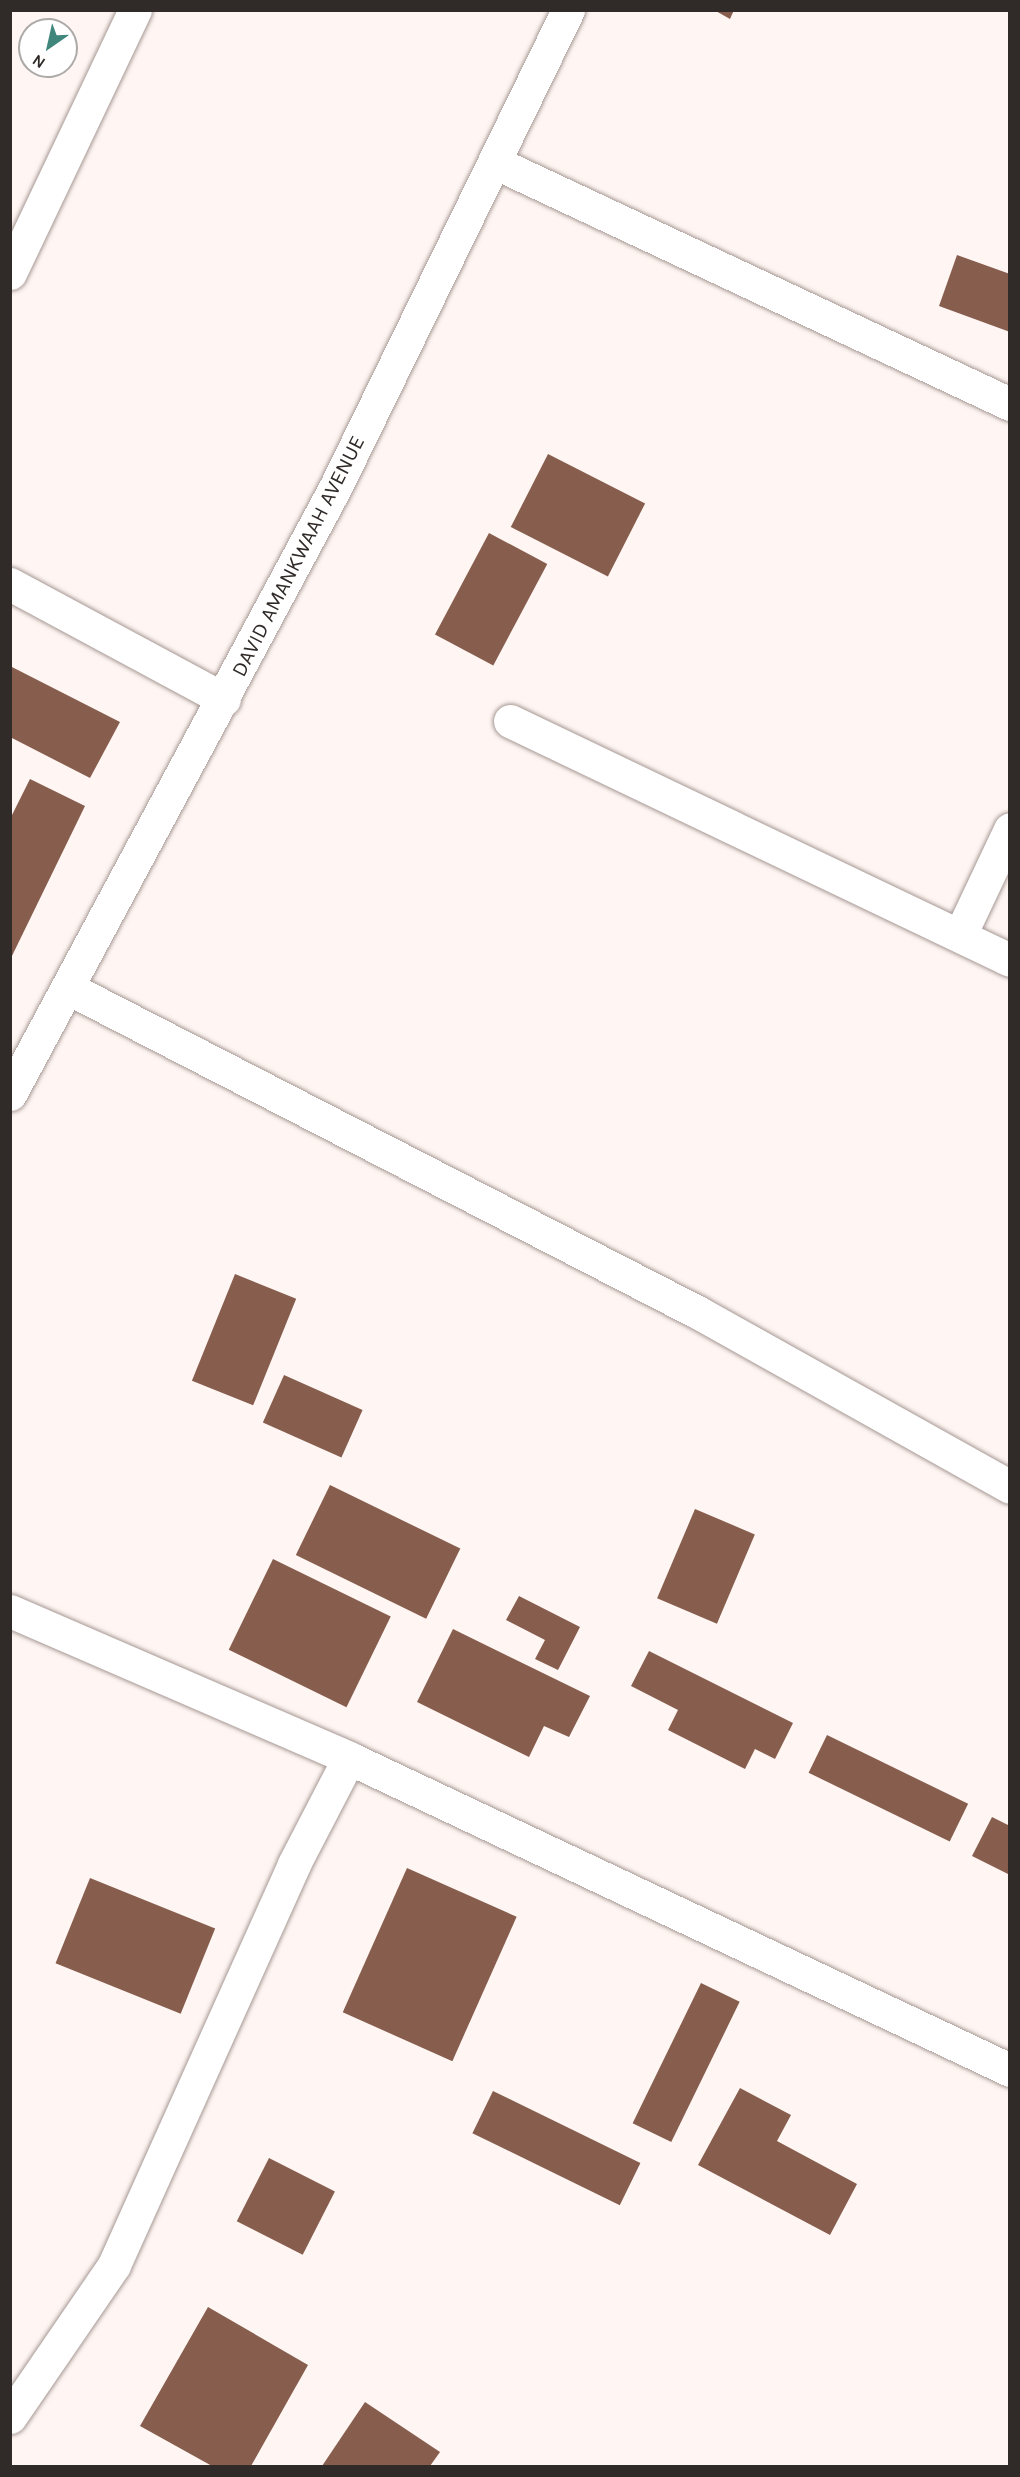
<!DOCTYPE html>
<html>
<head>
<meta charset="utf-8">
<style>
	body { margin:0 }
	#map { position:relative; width:1020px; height:2477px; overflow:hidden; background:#fff6f3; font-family:Karla,sans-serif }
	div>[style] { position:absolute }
	.building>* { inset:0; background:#875e4e; transform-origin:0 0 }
	.roads { filter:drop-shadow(0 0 2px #a69894) drop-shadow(0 0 2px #a69894) }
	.minor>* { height:33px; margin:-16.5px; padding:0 16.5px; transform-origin:16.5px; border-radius:16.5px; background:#fff }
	span { translate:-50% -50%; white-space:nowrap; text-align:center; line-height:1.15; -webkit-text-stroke:6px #fff; paint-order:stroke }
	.street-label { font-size:21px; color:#302b29 }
	.frame { position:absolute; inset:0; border:12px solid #302b29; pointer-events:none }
	.north { position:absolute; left:18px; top:18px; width:60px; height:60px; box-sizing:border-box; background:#fff; border:2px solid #acaaa9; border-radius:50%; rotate:214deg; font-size:16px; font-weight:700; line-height:24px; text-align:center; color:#302b29 }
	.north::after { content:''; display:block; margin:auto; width:21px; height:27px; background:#40867d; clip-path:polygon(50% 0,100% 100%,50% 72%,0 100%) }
</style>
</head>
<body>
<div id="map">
	<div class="building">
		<div style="clip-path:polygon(714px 10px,734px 10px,730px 19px)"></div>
		<div style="clip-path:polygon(957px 255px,1010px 274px,1010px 332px,939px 306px)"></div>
		<div style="left:548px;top:454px;width:109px;height:82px;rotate:27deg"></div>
		<div style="left:489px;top:533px;width:66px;height:115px;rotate:28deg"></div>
		<div style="clip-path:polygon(10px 666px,120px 722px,90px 778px,10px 737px)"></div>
		<div style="clip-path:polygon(30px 779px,85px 806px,10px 960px,10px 819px)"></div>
		<div style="left:235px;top:1274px;width:66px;height:115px;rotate:22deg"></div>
		<div style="left:284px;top:1375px;width:86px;height:52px;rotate:24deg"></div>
		<div style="left:330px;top:1485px;width:145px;height:78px;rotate:26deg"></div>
		<div style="left:695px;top:1509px;width:65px;height:97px;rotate:23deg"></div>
		<div style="left:273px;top:1559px;width:131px;height:101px;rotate:26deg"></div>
		<div style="clip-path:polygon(519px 1596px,580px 1627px,558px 1670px,535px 1659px,545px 1640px,506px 1620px)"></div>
		<div style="clip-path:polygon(453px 1629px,590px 1696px,569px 1737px,544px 1726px,529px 1757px,417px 1702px)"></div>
		<div style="clip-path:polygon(649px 1651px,793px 1723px,775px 1759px,755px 1749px,745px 1769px,668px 1730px,678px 1710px,631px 1686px)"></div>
		<div style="left:827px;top:1735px;width:157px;height:42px;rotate:26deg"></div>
		<div style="clip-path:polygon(992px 1817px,1010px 1826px,1010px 1875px,972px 1856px)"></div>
		<div style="left:407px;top:1868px;width:120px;height:158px;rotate:24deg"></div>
		<div style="left:90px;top:1878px;width:135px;height:92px;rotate:22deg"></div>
		<div style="left:701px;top:1983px;width:43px;height:156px;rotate:26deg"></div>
		<div style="clip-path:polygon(740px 2088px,791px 2115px,777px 2141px,857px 2184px,830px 2235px,698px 2165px)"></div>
		<div style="left:493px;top:2091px;width:164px;height:47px;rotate:26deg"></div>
		<div style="left:269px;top:2158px;width:74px;height:71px;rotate:27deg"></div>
		<div style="clip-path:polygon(208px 2307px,308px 2365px,251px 2466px,212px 2466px,140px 2426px)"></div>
		<div style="clip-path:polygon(365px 2402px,440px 2452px,430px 2466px,322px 2466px)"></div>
	</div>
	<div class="roads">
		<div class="minor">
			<div style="left:494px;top:162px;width:570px;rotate:25.13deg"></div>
			<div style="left:10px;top:273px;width:291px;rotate:-64.6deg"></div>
			<div style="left:10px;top:584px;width:243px;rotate:28.3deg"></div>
			<div style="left:510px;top:721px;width:554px;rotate:25.55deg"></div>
			<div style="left:960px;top:935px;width:117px;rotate:-64.7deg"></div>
			<div style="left:70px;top:989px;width:708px;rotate:27.25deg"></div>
			<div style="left:699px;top:1313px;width:356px;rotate:29.2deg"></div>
			<div style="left:10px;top:1094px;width:688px;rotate:-61.8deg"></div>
			<div style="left:335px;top:488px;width:532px;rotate:-64.01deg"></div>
			<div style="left:10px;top:1611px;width:369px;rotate:23.4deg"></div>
			<div style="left:349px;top:1758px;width:731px;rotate:25.27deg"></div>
			<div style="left:10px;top:2417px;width:184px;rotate:-55.6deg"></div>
			<div style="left:114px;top:2265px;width:440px;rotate:-65.8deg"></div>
			<div style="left:294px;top:1864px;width:119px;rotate:-62.6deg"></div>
		</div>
	</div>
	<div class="street-label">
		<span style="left:298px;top:556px;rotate:-63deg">DAVID AMANKWAAH AVENUE</span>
	</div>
	<div class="frame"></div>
	<div class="north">N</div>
</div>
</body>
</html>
